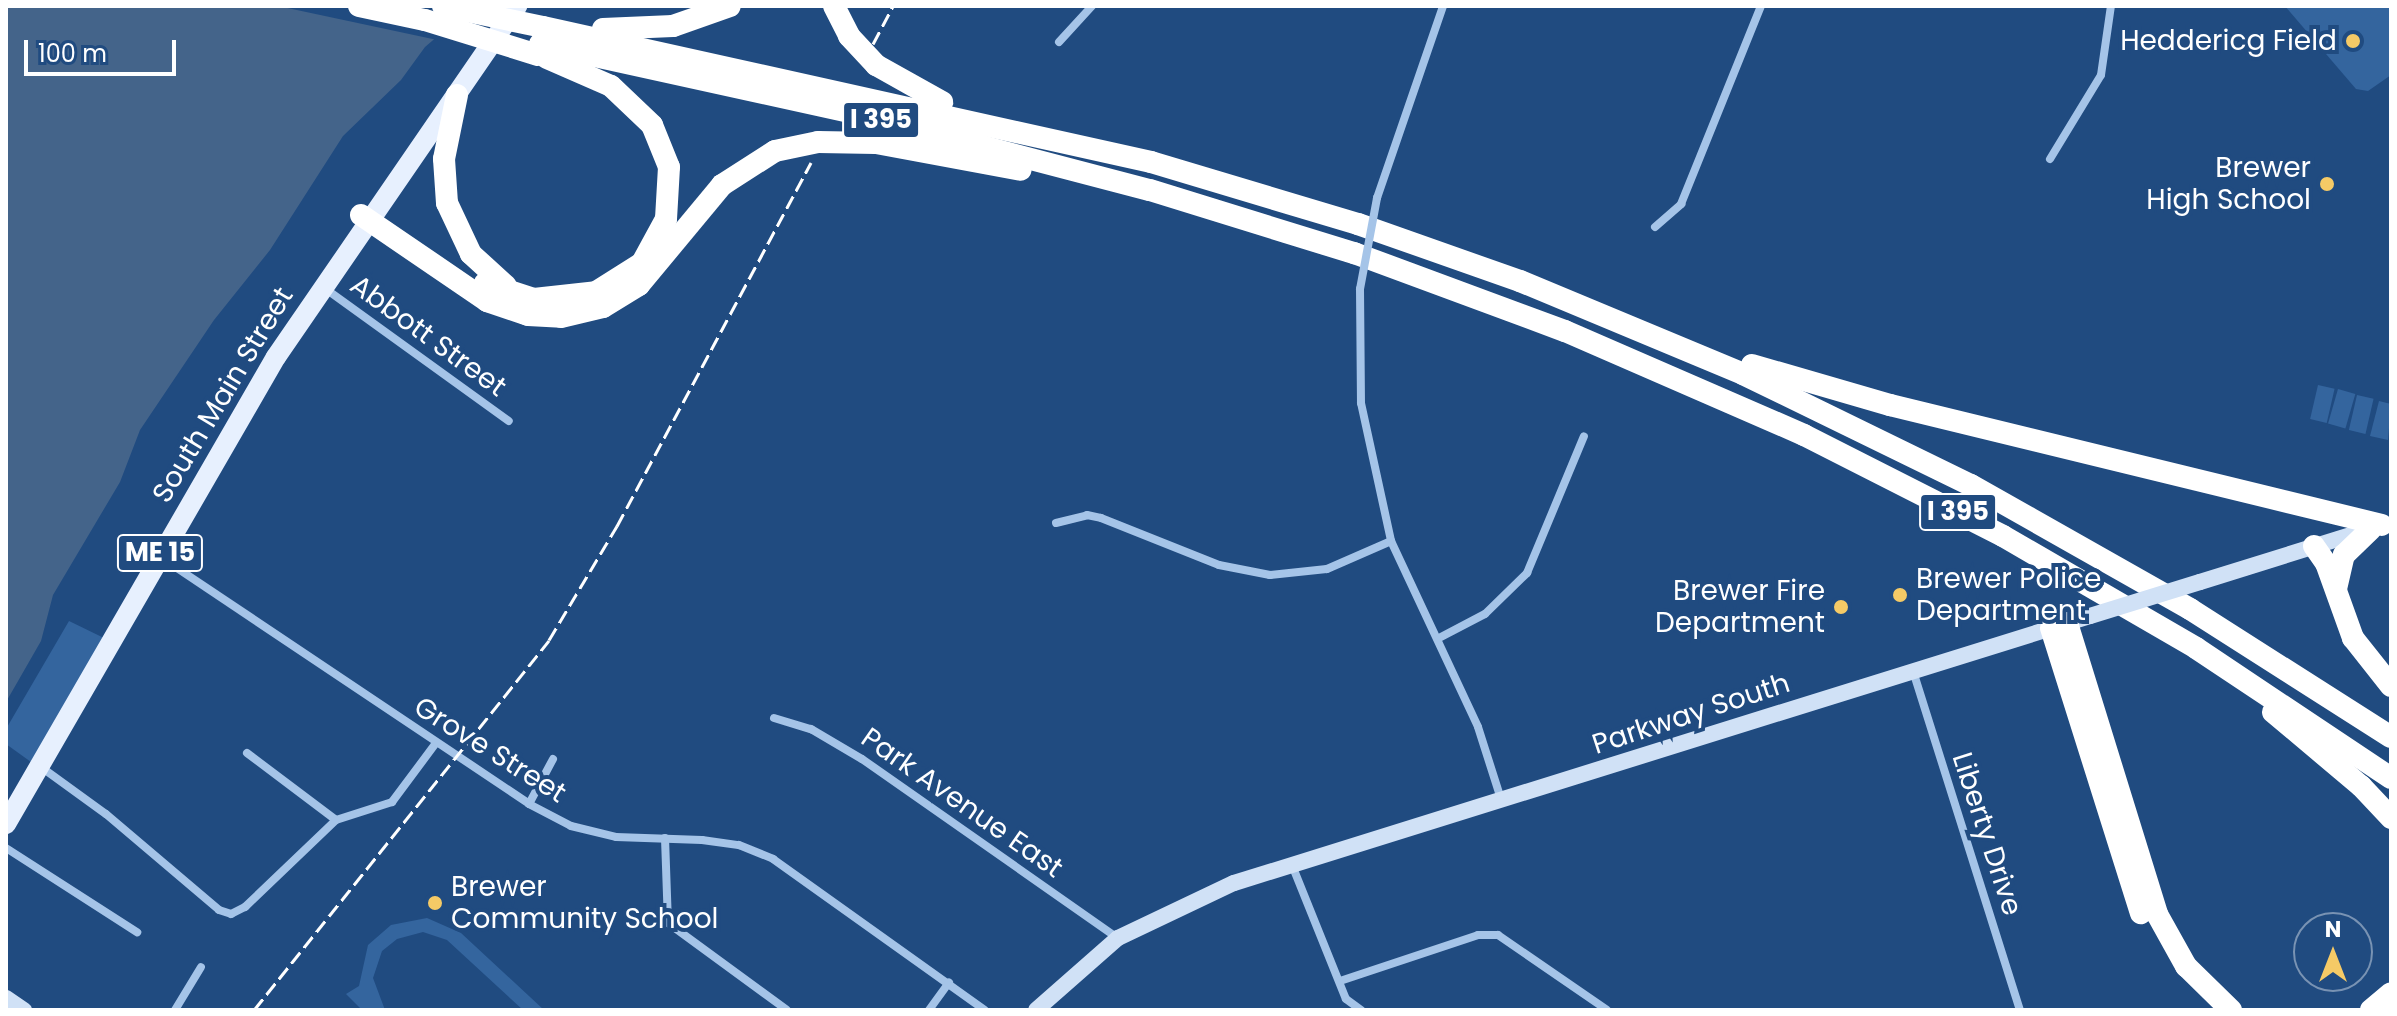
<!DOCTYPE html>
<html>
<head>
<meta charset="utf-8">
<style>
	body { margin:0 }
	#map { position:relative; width:2397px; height:1016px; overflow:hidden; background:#204b80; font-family:Poppins,sans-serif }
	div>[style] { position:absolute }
	.green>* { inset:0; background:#34659e; transform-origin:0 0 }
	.water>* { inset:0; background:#44648a }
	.pier>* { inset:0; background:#204b80 }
	.street>* { height:8px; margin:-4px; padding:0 4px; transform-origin:4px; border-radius:4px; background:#a5c4e8 }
	.secondary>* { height:16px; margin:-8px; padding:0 8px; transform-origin:8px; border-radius:8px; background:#d0e1f6 }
	.primary>* { height:20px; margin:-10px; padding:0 10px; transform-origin:10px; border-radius:10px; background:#e7f0fe }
	.highway>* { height:22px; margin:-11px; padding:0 11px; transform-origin:11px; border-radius:11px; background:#fff }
	.rail>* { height:3px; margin-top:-1.5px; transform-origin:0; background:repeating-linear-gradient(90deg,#fff 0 14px,transparent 0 20px) }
	.street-bridge>* { height:8px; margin:-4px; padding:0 4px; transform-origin:4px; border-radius:4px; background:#a5c4e8 }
	.secondary-bridge>* { height:16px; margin:-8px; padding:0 8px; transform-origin:8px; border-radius:8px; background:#d0e1f6 }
	.highway-bridge>* { height:22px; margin:-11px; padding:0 11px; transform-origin:11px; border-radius:11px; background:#fff }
	.dots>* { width:22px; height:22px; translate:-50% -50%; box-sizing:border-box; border:4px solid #204b80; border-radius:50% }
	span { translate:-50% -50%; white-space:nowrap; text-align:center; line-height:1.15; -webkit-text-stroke:8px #204b80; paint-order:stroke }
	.shield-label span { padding:2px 6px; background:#204b80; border:2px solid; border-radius:6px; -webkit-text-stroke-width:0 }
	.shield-label { font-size:26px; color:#fff; font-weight:700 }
	.poi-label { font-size:28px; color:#fff }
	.right { translate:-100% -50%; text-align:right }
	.left { translate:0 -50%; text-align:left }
	.street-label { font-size:28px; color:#fff }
	.frame { position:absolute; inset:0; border:8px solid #fff; pointer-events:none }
	.north { position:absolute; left:2293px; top:912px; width:80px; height:80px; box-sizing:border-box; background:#204b80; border:2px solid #7993b3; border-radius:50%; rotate:0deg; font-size:22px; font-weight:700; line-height:32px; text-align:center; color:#fff }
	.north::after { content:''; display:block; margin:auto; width:28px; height:36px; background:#f5ca66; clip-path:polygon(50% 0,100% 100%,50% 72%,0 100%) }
	.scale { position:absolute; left:24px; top:40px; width:152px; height:36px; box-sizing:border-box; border:4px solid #fff; border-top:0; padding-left:10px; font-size:24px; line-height:28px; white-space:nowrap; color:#fff; -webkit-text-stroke:6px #204b80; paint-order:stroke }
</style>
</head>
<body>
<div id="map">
	<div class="green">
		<div style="clip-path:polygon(2285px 6px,2391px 6px,2391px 75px,2368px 91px,2356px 89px)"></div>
		<div style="left:2318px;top:385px;width:17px;height:35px;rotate:13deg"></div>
		<div style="left:2338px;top:389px;width:18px;height:36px;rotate:16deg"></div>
		<div style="left:2357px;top:395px;width:17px;height:36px;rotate:13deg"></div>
		<div style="clip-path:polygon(2379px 401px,2391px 404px,2388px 440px,2370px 436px)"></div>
		<div style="clip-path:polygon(69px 621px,104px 638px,31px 762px,6px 744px,6px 729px)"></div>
		<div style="clip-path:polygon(427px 918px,461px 933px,544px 1010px,523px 1010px,447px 940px,423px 932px,397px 939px,382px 951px,373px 978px,385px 1010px,362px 1010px,346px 994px,359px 986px,368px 945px,391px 925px)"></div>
	</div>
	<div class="water">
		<div style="clip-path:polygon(6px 6px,473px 6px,425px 47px,401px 80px,343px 136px,270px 250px,214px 320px,140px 430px,120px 482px,53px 595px,41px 641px,6px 702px)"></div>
	</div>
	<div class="pier">
		<div style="clip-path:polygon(278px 6px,477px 6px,442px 41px)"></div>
	</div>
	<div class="street">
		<div style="left:1059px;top:42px;width:49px;rotate:-47.5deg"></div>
		<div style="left:2050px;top:159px;width:98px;rotate:-58.7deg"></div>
		<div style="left:2101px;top:75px;width:70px;rotate:-81.8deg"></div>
		<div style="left:1377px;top:198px;width:203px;rotate:-71deg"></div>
		<div style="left:1655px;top:227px;width:35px;rotate:-41deg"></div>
		<div style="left:1681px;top:204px;width:214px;rotate:-68deg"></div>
		<div style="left:323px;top:287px;width:229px;rotate:35.8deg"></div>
		<div style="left:1360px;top:289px;width:114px;rotate:89.5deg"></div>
		<div style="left:1361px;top:403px;width:141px;rotate:77.7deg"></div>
		<div style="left:1391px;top:541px;width:205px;rotate:64.9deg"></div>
		<div style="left:1478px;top:727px;width:76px;rotate:72.3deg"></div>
		<div style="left:1056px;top:523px;width:32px;rotate:-14deg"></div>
		<div style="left:1087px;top:515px;width:14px;rotate:12deg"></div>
		<div style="left:1101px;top:518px;width:127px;rotate:21.7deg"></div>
		<div style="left:1219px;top:565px;width:52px;rotate:11.1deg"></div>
		<div style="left:1270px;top:575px;width:57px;rotate:-6deg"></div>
		<div style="left:1327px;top:569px;width:70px;rotate:-23.6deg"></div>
		<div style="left:162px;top:558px;width:442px;rotate:33.8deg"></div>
		<div style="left:529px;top:804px;width:47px;rotate:27.6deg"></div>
		<div style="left:571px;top:826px;width:46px;rotate:13.7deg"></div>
		<div style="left:616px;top:837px;width:86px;rotate:2deg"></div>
		<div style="left:702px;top:840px;width:37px;rotate:8deg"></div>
		<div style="left:739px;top:845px;width:37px;rotate:22deg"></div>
		<div style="left:773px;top:859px;width:260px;rotate:35.5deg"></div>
		<div style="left:1439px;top:638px;width:52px;rotate:-27.6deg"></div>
		<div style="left:1485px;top:614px;width:59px;rotate:-44.3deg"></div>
		<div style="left:1527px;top:573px;width:148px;rotate:-67.4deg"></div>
		<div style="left:1913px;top:671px;width:355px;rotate:72.5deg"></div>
		<div style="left:774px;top:718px;width:39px;rotate:17deg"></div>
		<div style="left:811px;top:729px;width:59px;rotate:30.5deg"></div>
		<div style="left:862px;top:759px;width:312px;rotate:35deg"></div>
		<div style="left:247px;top:753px;width:111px;rotate:37deg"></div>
		<div style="left:41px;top:767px;width:80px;rotate:35.9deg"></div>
		<div style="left:106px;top:814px;width:148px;rotate:40.3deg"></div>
		<div style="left:219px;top:910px;width:13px;rotate:18deg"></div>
		<div style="left:231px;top:914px;width:16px;rotate:-27deg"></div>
		<div style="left:245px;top:907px;width:126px;rotate:-43.7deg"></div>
		<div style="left:336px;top:820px;width:59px;rotate:-17.8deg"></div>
		<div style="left:392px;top:802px;width:74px;rotate:-53.3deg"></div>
		<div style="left:529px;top:804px;width:51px;rotate:-61.9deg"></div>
		<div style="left:665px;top:838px;width:85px;rotate:88deg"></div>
		<div style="left:668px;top:923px;width:147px;rotate:36.2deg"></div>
		<div style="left:6px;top:848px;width:156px;rotate:32.7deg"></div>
		<div style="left:1292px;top:865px;width:144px;rotate:68.1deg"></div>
		<div style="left:1346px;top:999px;width:19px;rotate:36deg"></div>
		<div style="left:1340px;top:981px;width:145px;rotate:-18.4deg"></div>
		<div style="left:1478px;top:935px;width:20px"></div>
		<div style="left:1498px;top:935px;width:132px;rotate:34.5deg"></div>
		<div style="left:175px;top:1010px;width:50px;rotate:-58.8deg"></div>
		<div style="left:929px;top:1010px;width:34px;rotate:-54deg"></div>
	</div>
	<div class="secondary">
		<div style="left:2200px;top:582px;width:175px;rotate:-17.3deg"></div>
		<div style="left:6px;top:998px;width:22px;rotate:34deg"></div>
		<div style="left:1036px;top:1010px;width:109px;rotate:-41.3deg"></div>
		<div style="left:1118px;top:938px;width:128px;rotate:-25.4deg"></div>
		<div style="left:1234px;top:883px;width:897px;rotate:-17.32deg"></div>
	</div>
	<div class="primary">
		<div style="left:6px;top:824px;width:539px;rotate:-59.97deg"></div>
		<div style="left:276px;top:357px;width:426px;rotate:-55.5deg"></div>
	</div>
	<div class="highway">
		<div style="left:359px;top:6px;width:67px;rotate:12deg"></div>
		<div style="left:834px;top:6px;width:34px;rotate:63deg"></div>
		<div style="left:849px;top:36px;width:40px;rotate:47deg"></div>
		<div style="left:876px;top:65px;width:76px;rotate:29.3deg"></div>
		<div style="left:543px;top:27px;width:623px;rotate:12.52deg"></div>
		<div style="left:1151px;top:162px;width:216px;rotate:16.7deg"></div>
		<div style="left:1358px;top:224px;width:172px;rotate:19.4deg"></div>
		<div style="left:1520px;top:281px;width:242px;rotate:22.6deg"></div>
		<div style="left:1743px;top:374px;width:254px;rotate:26deg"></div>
		<div style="left:1971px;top:485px;width:252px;rotate:29.5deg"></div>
		<div style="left:2190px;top:609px;width:238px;rotate:32.5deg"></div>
		<div style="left:603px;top:29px;width:70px;rotate:-2.5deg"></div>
		<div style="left:673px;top:26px;width:60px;rotate:-19.3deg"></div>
		<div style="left:540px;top:44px;width:339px;rotate:12.4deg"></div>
		<div style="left:871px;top:117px;width:288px;rotate:14.7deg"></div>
		<div style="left:1150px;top:190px;width:214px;rotate:17.2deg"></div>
		<div style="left:1354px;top:253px;width:225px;rotate:20.3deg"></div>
		<div style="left:1565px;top:331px;width:261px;rotate:23.5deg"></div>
		<div style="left:1804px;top:435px;width:223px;rotate:26.9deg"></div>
		<div style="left:2003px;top:536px;width:223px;rotate:30.1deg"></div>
		<div style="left:2196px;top:648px;width:234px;rotate:33.7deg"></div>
		<div style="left:457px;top:95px;width:65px;rotate:101.5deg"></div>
		<div style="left:444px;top:159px;width:44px;rotate:86.1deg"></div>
		<div style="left:447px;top:203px;width:56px;rotate:64.8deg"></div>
		<div style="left:471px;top:254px;width:47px;rotate:42.4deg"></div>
		<div style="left:361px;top:215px;width:153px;rotate:34.3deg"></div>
		<div style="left:487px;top:301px;width:43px;rotate:18.9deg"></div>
		<div style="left:528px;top:315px;width:33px;rotate:3deg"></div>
		<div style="left:561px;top:317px;width:43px;rotate:-13.4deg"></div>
		<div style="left:603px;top:307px;width:42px;rotate:-31.4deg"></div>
		<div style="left:639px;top:285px;width:130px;rotate:-50.3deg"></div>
		<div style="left:722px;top:185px;width:63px;rotate:-32.7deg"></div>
		<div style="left:775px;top:151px;width:44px;rotate:-11.8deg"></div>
		<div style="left:818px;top:142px;width:58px;rotate:1deg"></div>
		<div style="left:876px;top:143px;width:147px;rotate:10.5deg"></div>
		<div style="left:485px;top:283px;width:52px;rotate:18.1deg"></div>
		<div style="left:534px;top:299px;width:62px;rotate:-6.4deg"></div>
		<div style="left:596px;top:292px;width:54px;rotate:-32.2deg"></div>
		<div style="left:642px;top:263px;width:50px;rotate:-61.4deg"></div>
		<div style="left:666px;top:219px;width:52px;rotate:-86.7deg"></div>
		<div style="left:669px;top:167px;width:45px;rotate:-112deg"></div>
		<div style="left:652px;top:125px;width:57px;rotate:-136.4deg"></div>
		<div style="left:611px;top:86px;width:70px;rotate:-156.4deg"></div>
		<div style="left:1752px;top:365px;width:144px;rotate:16.2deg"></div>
		<div style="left:1890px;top:405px;width:506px;rotate:13.71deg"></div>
		<div style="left:2314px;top:546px;width:21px;rotate:55deg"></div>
		<div style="left:2326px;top:563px;width:80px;rotate:70.2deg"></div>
		<div style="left:2353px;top:638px;width:61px;rotate:51.6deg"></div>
		<div style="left:2336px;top:589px;width:35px;rotate:-77deg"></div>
		<div style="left:2344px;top:555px;width:37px;rotate:-44deg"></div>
		<div style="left:2067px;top:623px;width:305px;rotate:72.8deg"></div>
		<div style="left:2157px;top:914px;width:60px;rotate:60.9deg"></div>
		<div style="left:2186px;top:966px;width:63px;rotate:44.4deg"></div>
		<div style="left:2051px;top:628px;width:299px;rotate:72.5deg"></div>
		<div style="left:2273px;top:712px;width:115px;rotate:40.1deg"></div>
		<div style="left:2361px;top:786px;width:44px;rotate:46.8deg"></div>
		<div style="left:2371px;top:1010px;width:26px;rotate:-40deg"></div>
	</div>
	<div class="rail">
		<div style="left:873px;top:44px;width:43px;rotate:-62.2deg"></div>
		<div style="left:254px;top:1010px;width:473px;rotate:-51.4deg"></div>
		<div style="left:549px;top:640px;width:133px;rotate:-59.2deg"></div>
		<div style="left:617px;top:526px;width:412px;rotate:-61.9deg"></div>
	</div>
	<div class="street-bridge">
		<div style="left:1360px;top:289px;width:93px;rotate:-79.4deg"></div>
	</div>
	<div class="secondary-bridge">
		<div style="left:2090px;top:616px;width:115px;rotate:-17.2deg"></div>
	</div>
	<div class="highway-bridge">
		<div style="left:443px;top:6px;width:102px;rotate:11.9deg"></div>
		<div style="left:425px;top:20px;width:118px;rotate:17.2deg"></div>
	</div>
	<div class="dots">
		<div style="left:2353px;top:41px;background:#f5ca66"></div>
		<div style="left:2327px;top:184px;background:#f5ca66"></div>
		<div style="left:1900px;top:595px;background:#f5ca66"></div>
		<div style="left:1841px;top:607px;background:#f5ca66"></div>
		<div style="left:435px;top:903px;background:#f5ca66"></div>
	</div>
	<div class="shield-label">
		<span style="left:881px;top:120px">I 395</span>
		<span style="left:1958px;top:512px">I 395</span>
		<span style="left:160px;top:553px">ME 15</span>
	</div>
	<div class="poi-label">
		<span class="right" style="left:2337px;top:41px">Heddericg Field</span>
		<span class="right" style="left:2311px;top:184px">Brewer<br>High School</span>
		<span class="left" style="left:1916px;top:595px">Brewer Police<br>Department</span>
		<span class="right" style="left:1825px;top:607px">Brewer Fire<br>Department</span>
		<span class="left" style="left:451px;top:903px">Brewer<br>Community School</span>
	</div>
	<div class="street-label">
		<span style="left:428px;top:336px;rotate:36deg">Abbott Street</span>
		<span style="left:223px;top:395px;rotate:-59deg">South Main Street</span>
		<span style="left:1691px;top:714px;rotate:-18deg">Parkway South</span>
		<span style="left:490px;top:750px;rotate:32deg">Grove Street</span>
		<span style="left:962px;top:803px;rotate:35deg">Park Avenue East</span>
		<span style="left:1987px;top:834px;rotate:72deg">Liberty Drive</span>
	</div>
	<div class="frame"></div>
	<div class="north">N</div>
	<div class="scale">100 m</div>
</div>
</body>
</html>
